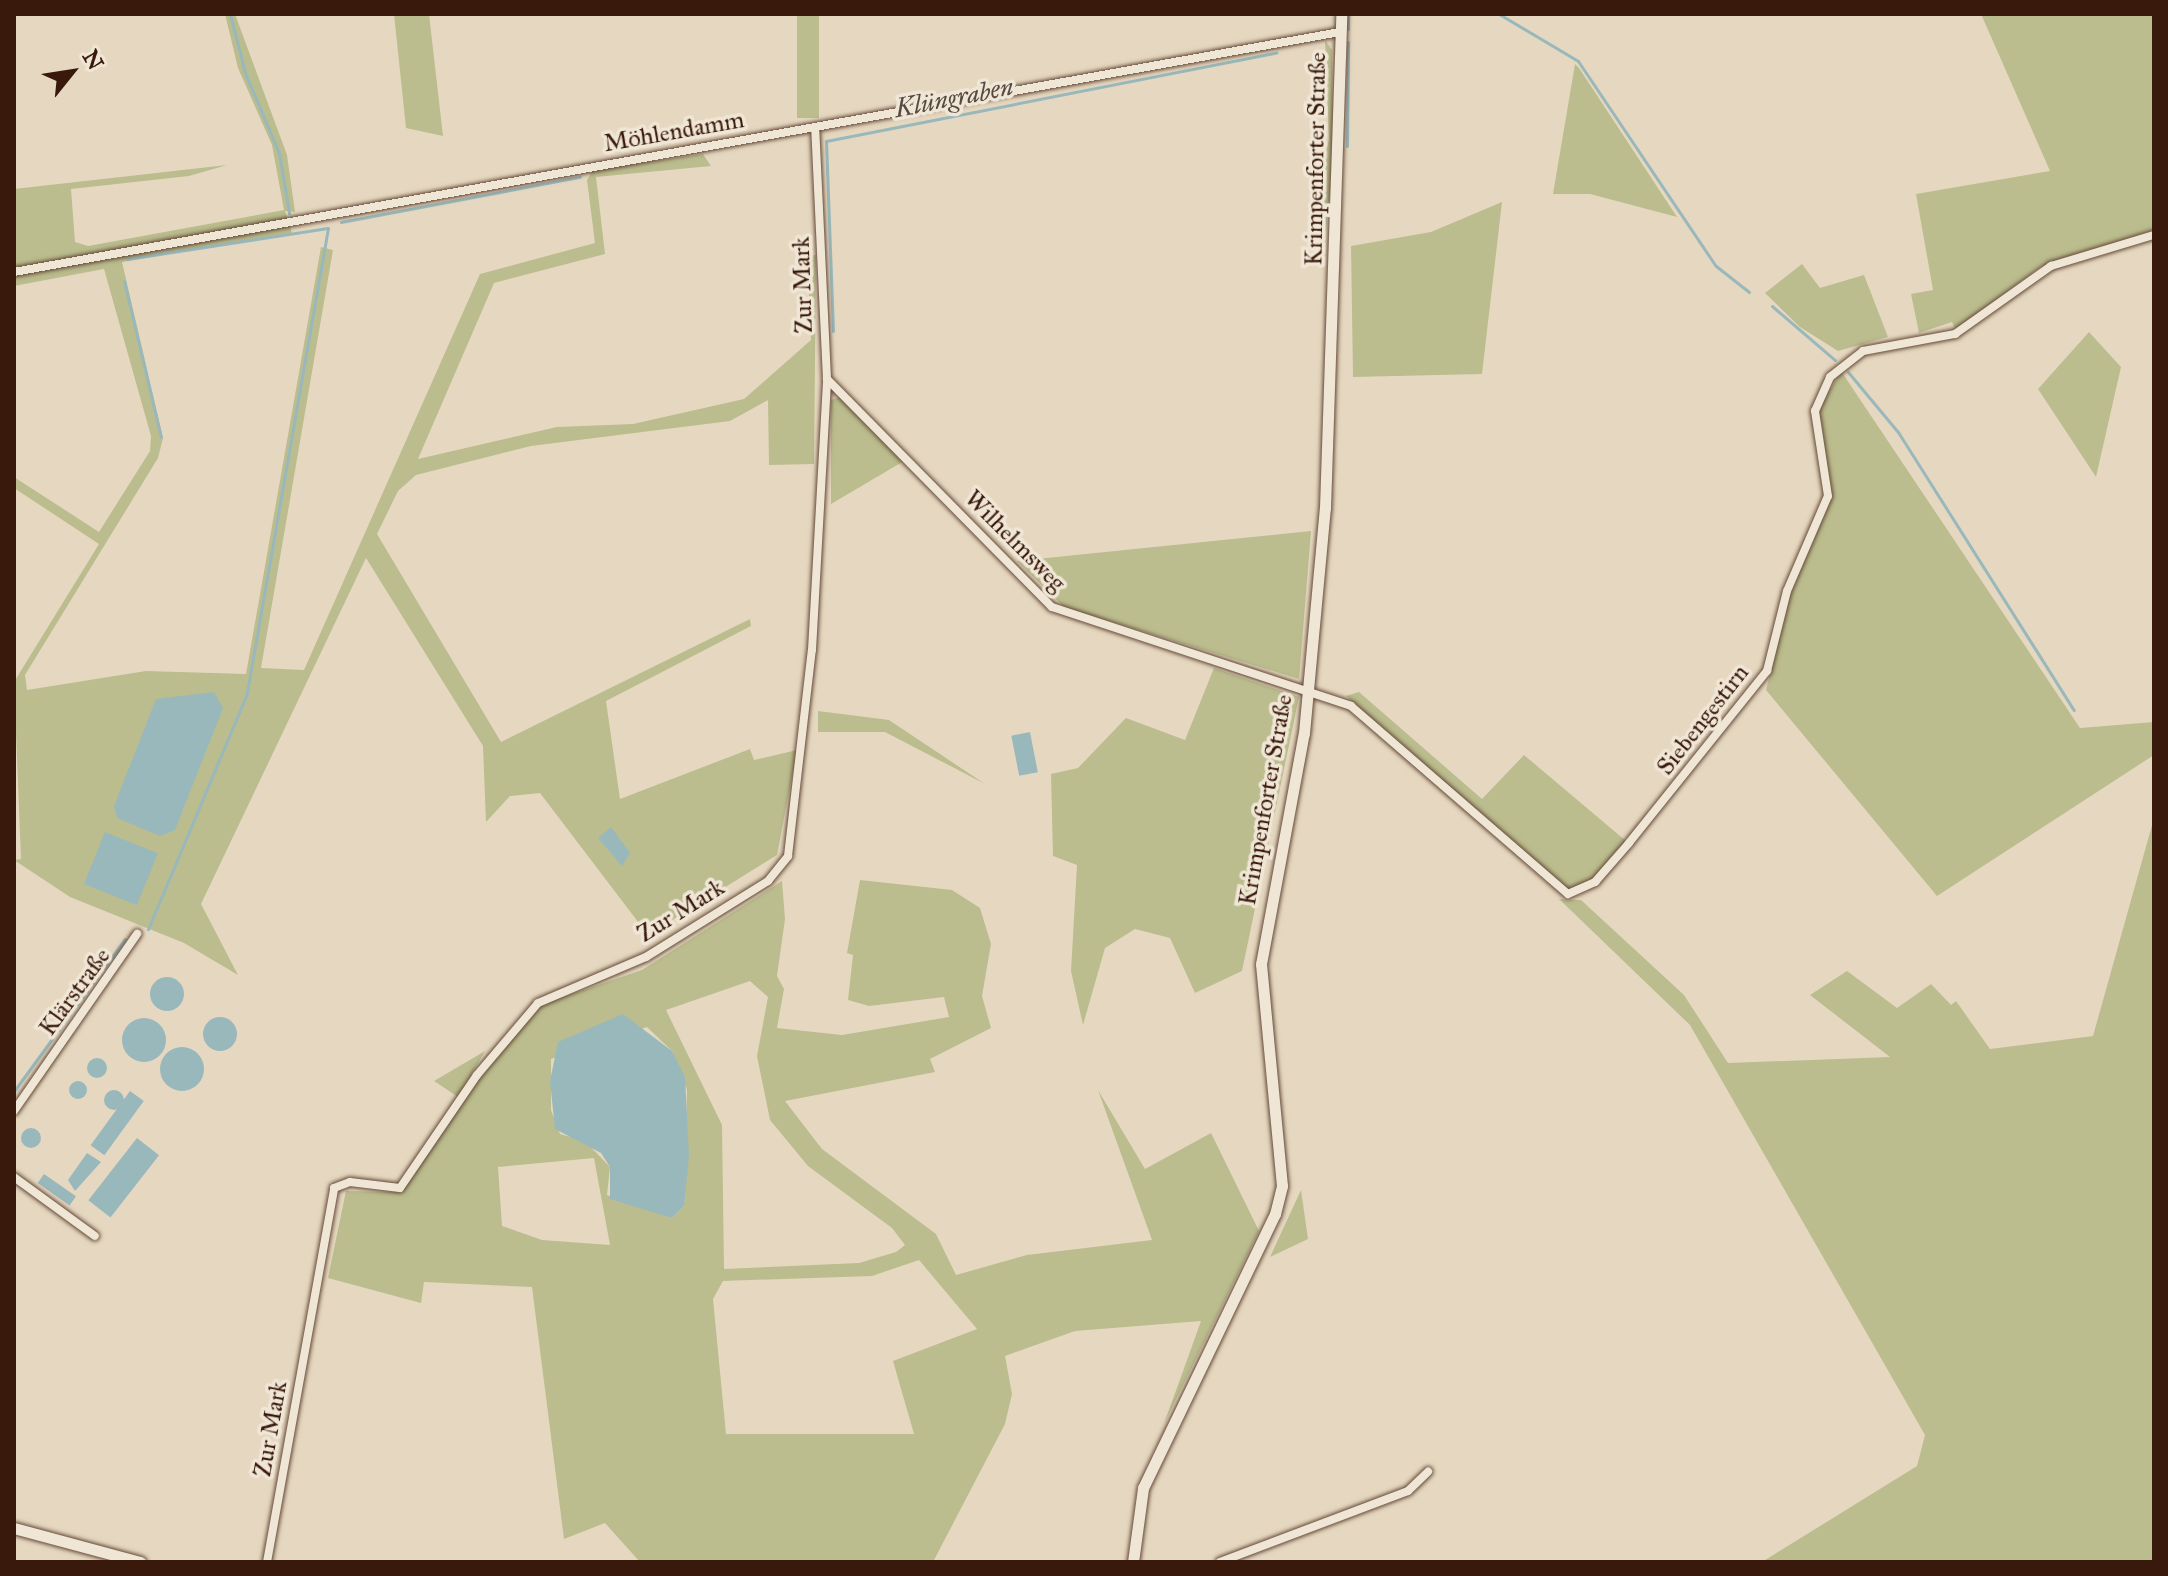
<!DOCTYPE html>
<html>
<head>
<meta charset="utf-8">
<style>
	body { margin:0 }
	#map { position:relative; width:2168px; height:1576px; overflow:hidden; background:#e6d8c0; font-family:"IM FELL Great Primer",serif }
	div>[style] { position:absolute }
	.green>* { inset:0; background:#bbbd8e; transform-origin:0 0 }
	.water>* { inset:0; background:#99b8bb; transform-origin:0 0 }
	.round { border-radius:50% }
	.stream>* { height:3px; margin:-1.5px; padding:0 1.5px; transform-origin:1.5px; border-radius:1.5px; background:#99b8bb }
	.roads { filter:drop-shadow(0 0 2px #644938) drop-shadow(0 0 2px #644938) }
	.street>* { height:8px; margin:-4px; padding:0 4px; transform-origin:4px; border-radius:4px; background:#efe6d6 }
	.secondary>* { height:11px; margin:-5.5px; padding:0 5.5px; transform-origin:5.5px; border-radius:5.5px; background:#efe6d6 }
	span { translate:-50% -50%; white-space:nowrap; text-align:center; line-height:1.15; -webkit-text-stroke:7px #efe6d6; paint-order:stroke }
	.street-label { font-size:24px; color:#39190b }
	.water-label { font-size:26px; color:#564940; font-style:italic }
	.frame { position:absolute; inset:0; border:16px solid #39190b; pointer-events:none }
	.north { position:absolute; left:32px; top:32px; width:80px; height:80px; -webkit-text-stroke:6px #efe6d6; paint-order:stroke; rotate:60deg; font-size:22px; font-weight:700; line-height:32px; text-align:center; color:#39190b }
	.north::after { content:''; display:block; margin:auto; width:28px; height:36px; background:#39190b; clip-path:polygon(50% 0,100% 100%,50% 72%,0 100%) }
</style>
</head>
<body>
<div id="map">
	<div class="green">
		<div style="clip-path:polygon(225px 14px,235px 14px,287px 155px,295px 212px,285px 211px,292px 233px,122px 262px,163px 438px,158px 458px,25px 675px,27px 690px,146px 671px,246px 674px,321px 247px,333px 250px,261px 668px,304px 670px,480px 274px,595px 243px,587px 180px,593px 170px,703px 154px,711px 166px,596px 177px,605px 254px,494px 283px,418px 459px,557px 427px,633px 424px,744px 399px,811px 340px,807px 256px,816px 255px,814px 464px,769px 465px,768px 400px,730px 421px,531px 446px,416px 475px,398px 491px,377px 534px,501px 742px,750px 619px,751px 626px,606px 701px,620px 799px,750px 749px,754px 760px,797px 750px,777px 855px,648px 935px,540px 793px,510px 796px,486px 822px,483px 746px,366px 558px,201px 904px,238px 975px,184px 943px,70px 897px,14px 860px,21px 859px,14px 682px,99px 544px,14px 488px,14px 477px,99px 532px,150px 451px,151px 436px,104px 269px,14px 286px,14px 189px,227px 165px,189px 176px,71px 189px,75px 242px,88px 246px,284px 210px,272px 145px,238px 68px)"></div>
		<div style="clip-path:polygon(394px 14px,429px 14px,443px 136px,406px 128px)"></div>
		<div style="left:797px;top:14px;width:22px;height:104px"></div>
		<div style="clip-path:polygon(1981px 14px,2154px 14px,2154px 230px,2040px 267px,1956px 330px,1952px 322px,1919px 333px,1911px 294px,1933px 290px,1916px 194px,2050px 171px)"></div>
		<div style="clip-path:polygon(1325px 40px,1332px 50px,1333px 158px,1322px 271px,1314px 203px,1329px 139px)"></div>
		<div style="clip-path:polygon(1575px 64px,1579px 68px,1677px 217px,1590px 194px,1553px 194px)"></div>
		<div style="clip-path:polygon(1502px 202px,1482px 374px,1353px 377px,1351px 246px,1431px 232px)"></div>
		<div style="clip-path:polygon(1802px 264px,1820px 288px,1864px 275px,1888px 337px,1838px 351px,1800px 327px,1765px 293px)"></div>
		<div style="clip-path:polygon(2089px 332px,2121px 367px,2096px 477px,2038px 389px)"></div>
		<div style="clip-path:polygon(1841px 371px,2080px 728px,2154px 722px,2154px 755px,1937px 896px,1766px 690px,1791px 593px,1832px 497px,1818px 411px)"></div>
		<div style="clip-path:polygon(841px 397px,904px 461px,831px 504px,831px 400px)"></div>
		<div style="clip-path:polygon(1311px 531px,1299px 679px,1064px 607px,1017px 561px)"></div>
		<div style="clip-path:polygon(1214px 668px,1299px 697px,1242px 971px,1195px 993px,1170px 938px,1135px 929px,1105px 948px,1083px 1025px,1071px 971px,1077px 865px,1053px 856px,1051px 774px,1078px 768px,1126px 718px,1185px 740px)"></div>
		<div style="clip-path:polygon(1359px 692px,1482px 799px,1524px 755px,1626px 841px,1592px 879px,1569px 891px,1346px 696px)"></div>
		<div style="clip-path:polygon(818px 711px,889px 720px,985px 784px,885px 732px,818px 732px)"></div>
		<div style="clip-path:polygon(2154px 818px,2154px 1562px,1762px 1562px,1917px 1466px,1925px 1435px,1690px 1025px,1559px 899px,1581px 900px,1684px 995px,1728px 1063px,1890px 1057px,1810px 995px,1847px 971px,1897px 1008px,1931px 984px,1951px 1005px,1956px 1001px,1990px 1049px,2093px 1036px)"></div>
		<div style="clip-path:polygon(evenodd,860px 880px,952px 890px,980px 908px,991px 944px,982px 996px,991px 1028px,930px 1059px,935px 1072px,785px 1101px,822px 1149px,936px 1234px,956px 1275px,1027px 1255px,1152px 1240px,1098px 1090px,1145px 1169px,1211px 1133px,1259px 1231px,1164px 1424px,1201px 1321px,1075px 1331px,1005px 1356px,1012px 1394px,1005px 1424px,933px 1562px,640px 1562px,605px 1523px,564px 1539px,532px 1287px,424px 1282px,421px 1303px,328px 1278px,346px 1191px,400px 1192px,480px 1077px,543px 1004px,642px 970px,782px 881px,785px 919px,777px 976px,784px 989px,777px 1028px,842px 1035px,949px 1017px,944px 997px,869px 1006px,848px 1000px,853px 955px,847px 953px,860px 880px,750px 981px,768px 997px,757px 1056px,770px 1120px,808px 1166px,892px 1228px,905px 1245px,896px 1252px,859px 1263px,724px 1269px,722px 1125px,666px 1010px,750px 981px,860px 880px,647px 1027px,672px 1051px,687px 1090px,684px 1206px,672px 1218px,607px 1195px,610px 1167px,585px 1141px,560px 1134px,551px 1110px,551px 1059px,647px 1027px,860px 880px,594px 1158px,610px 1245px,542px 1240px,502px 1226px,498px 1167px,594px 1158px,860px 880px,919px 1260px,977px 1329px,893px 1361px,914px 1434px,726px 1434px,713px 1299px,723px 1281px,872px 1276px,919px 1260px)"></div>
		<div style="clip-path:polygon(485px 1051px,458px 1097px,434px 1081px)"></div>
		<div style="clip-path:polygon(1301px 1190px,1308px 1239px,1270px 1257px)"></div>
	</div>
	<div class="water">
		<div style="clip-path:polygon(214px 692px,223px 708px,175px 830px,160px 836px,117px 818px,114px 806px,156px 699px)"></div>
		<div style="left:1030px;top:732px;width:41px;height:19px;rotate:79deg"></div>
		<div style="clip-path:polygon(611px 827px,630px 853px,622px 866px,598px 838px)"></div>
		<div style="left:105px;top:832px;width:57px;height:56px;rotate:22deg"></div>
		<div class="round" style="left:150px;top:977px;width:34px;height:34px"></div>
		<div style="clip-path:polygon(623px 1014px,672px 1051px,685px 1077px,689px 1156px,684px 1206px,672px 1218px,610px 1199px,610px 1167px,601px 1153px,555px 1129px,550px 1081px,558px 1042px)"></div>
		<div class="round" style="left:203px;top:1017px;width:34px;height:34px"></div>
		<div class="round" style="left:122px;top:1018px;width:44px;height:44px"></div>
		<div class="round" style="left:160px;top:1047px;width:44px;height:44px"></div>
		<div class="round" style="left:87px;top:1058px;width:20px;height:20px"></div>
		<div class="round" style="left:69px;top:1081px;width:18px;height:18px"></div>
		<div class="round" style="left:104px;top:1090px;width:20px;height:20px"></div>
		<div style="left:130px;top:1091px;width:17px;height:67px;rotate:36deg"></div>
		<div class="round" style="left:21px;top:1128px;width:20px;height:20px"></div>
		<div style="left:137px;top:1138px;width:28px;height:79px;rotate:38deg"></div>
		<div style="clip-path:polygon(87px 1153px,101px 1162px,75px 1191px,68px 1180px)"></div>
		<div style="left:44px;top:1174px;width:39px;height:11px;rotate:35deg"></div>
	</div>
	<div class="stream">
		<div style="left:230px;top:14px;width:61px;rotate:75.7deg"></div>
		<div style="left:245px;top:73px;width:87px;rotate:67deg"></div>
		<div style="left:279px;top:153px;width:61px;rotate:80.5deg"></div>
		<div style="left:1499px;top:14px;width:92px;rotate:30.7deg"></div>
		<div style="left:1578px;top:61px;width:247px;rotate:56.1deg"></div>
		<div style="left:1716px;top:266px;width:42px;rotate:38.2deg"></div>
		<div style="left:1348px;top:29px;width:15px;rotate:-90deg"></div>
		<div style="left:1347px;top:146px;width:104px;rotate:-89.4deg"></div>
		<div style="left:341px;top:222px;width:243px;rotate:-10.7deg"></div>
		<div style="left:127px;top:259px;width:203px;rotate:-8.8deg"></div>
		<div style="left:328px;top:228px;width:475px;rotate:99.9deg"></div>
		<div style="left:246px;top:696px;width:253px;rotate:112.8deg"></div>
		<div style="left:124px;top:281px;width:160px;rotate:76.7deg"></div>
		<div style="left:1772px;top:306px;width:83px;rotate:40.6deg"></div>
		<div style="left:833px;top:331px;width:190px;rotate:-92.1deg"></div>
		<div style="left:826px;top:141px;width:459px;rotate:-11.1deg"></div>
		<div style="left:1848px;top:372px;width:78px;rotate:50.2deg"></div>
		<div style="left:1898px;top:432px;width:329px;rotate:57.7deg"></div>
		<div style="left:14px;top:1091px;width:188px;rotate:-53.9deg"></div>
	</div>
	<div class="roads">
		<div class="street">
			<div style="left:14px;top:272px;width:1348px;rotate:-10.26deg"></div>
			<div style="left:827px;top:379px;width:320px;rotate:45.4deg"></div>
			<div style="left:1052px;top:607px;width:315px;rotate:18.3deg"></div>
			<div style="left:1351px;top:706px;width:287px;rotate:40.9deg"></div>
			<div style="left:1568px;top:894px;width:30px;rotate:-24deg"></div>
			<div style="left:1595px;top:882px;width:52px;rotate:-48.9deg"></div>
			<div style="left:1629px;top:843px;width:221px;rotate:-51.3deg"></div>
			<div style="left:1767px;top:671px;width:82px;rotate:-76deg"></div>
			<div style="left:1787px;top:591px;width:103px;rotate:-66.7deg"></div>
			<div style="left:1828px;top:496px;width:86px;rotate:-98.7deg"></div>
			<div style="left:1815px;top:411px;width:37px;rotate:-66deg"></div>
			<div style="left:1830px;top:377px;width:42px;rotate:-38.2deg"></div>
			<div style="left:1863px;top:351px;width:94px;rotate:-10.5deg"></div>
			<div style="left:1955px;top:334px;width:118px;rotate:-35.3deg"></div>
			<div style="left:2051px;top:266px;width:108px;rotate:-16.8deg"></div>
			<div style="left:14px;top:1111px;width:216px;rotate:-55.2deg"></div>
			<div style="left:14px;top:1177px;width:100px;rotate:36.1deg"></div>
			<div style="left:267px;top:1562px;width:380px;rotate:-79.8deg"></div>
			<div style="left:334px;top:1188px;width:17px;rotate:-21deg"></div>
			<div style="left:350px;top:1182px;width:50px;rotate:6.8deg"></div>
			<div style="left:400px;top:1188px;width:137px;rotate:-55.7deg"></div>
			<div style="left:477px;top:1075px;width:94px;rotate:-49.7deg"></div>
			<div style="left:538px;top:1003px;width:117px;rotate:-23.1deg"></div>
			<div style="left:646px;top:957px;width:144px;rotate:-31.9deg"></div>
			<div style="left:768px;top:881px;width:32px;rotate:-51deg"></div>
			<div style="left:788px;top:856px;width:207px;rotate:-83.4deg"></div>
			<div style="left:812px;top:650px;width:271px;rotate:-86.8deg"></div>
			<div style="left:827px;top:379px;width:250px;rotate:-92.7deg"></div>
			<div style="left:1220px;top:1562px;width:201px;rotate:-20.7deg"></div>
			<div style="left:1408px;top:1491px;width:28px;rotate:-44deg"></div>
		</div>
		<div class="secondary">
			<div style="left:14px;top:1528px;width:131px;rotate:15.1deg"></div>
			<div style="left:1133px;top:1562px;width:75px;rotate:-82.3deg"></div>
			<div style="left:1143px;top:1488px;width:304px;rotate:-64.3deg"></div>
			<div style="left:1275px;top:1214px;width:29px;rotate:-76deg"></div>
			<div style="left:1282px;top:1186px;width:223px;rotate:-95.4deg"></div>
			<div style="left:1261px;top:964px;width:235px;rotate:-79.5deg"></div>
			<div style="left:1304px;top:733px;width:226px;rotate:-84.7deg"></div>
			<div style="left:1325px;top:508px;width:494px;rotate:-88.1deg"></div>
		</div>
	</div>
	<div class="street-label">
		<span style="left:674px;top:132px;rotate:-10deg">Möhlendamm</span>
		<span style="left:1316px;top:159px;rotate:-89deg">Krimpenforter Straße</span>
		<span style="left:803px;top:285px;rotate:-92deg">Zur Mark</span>
		<span style="left:1015px;top:541px;rotate:45deg">Wilhelmsweg</span>
		<span style="left:1703px;top:720px;rotate:-52deg">Siebengestirn</span>
		<span style="left:1266px;top:800px;rotate:-80deg">Krimpenforter Straße</span>
		<span style="left:681px;top:911px;rotate:-32deg">Zur Mark</span>
		<span style="left:75px;top:992px;rotate:-54deg">Klärstraße</span>
		<span style="left:271px;top:1429px;rotate:-80deg">Zur Mark</span>
	</div>
	<div class="water-label">
		<span style="left:954px;top:98px;rotate:-11deg">Klüngraben</span>
	</div>
	<div class="frame"></div>
	<div class="north">N</div>
</div>
</body>
</html>
